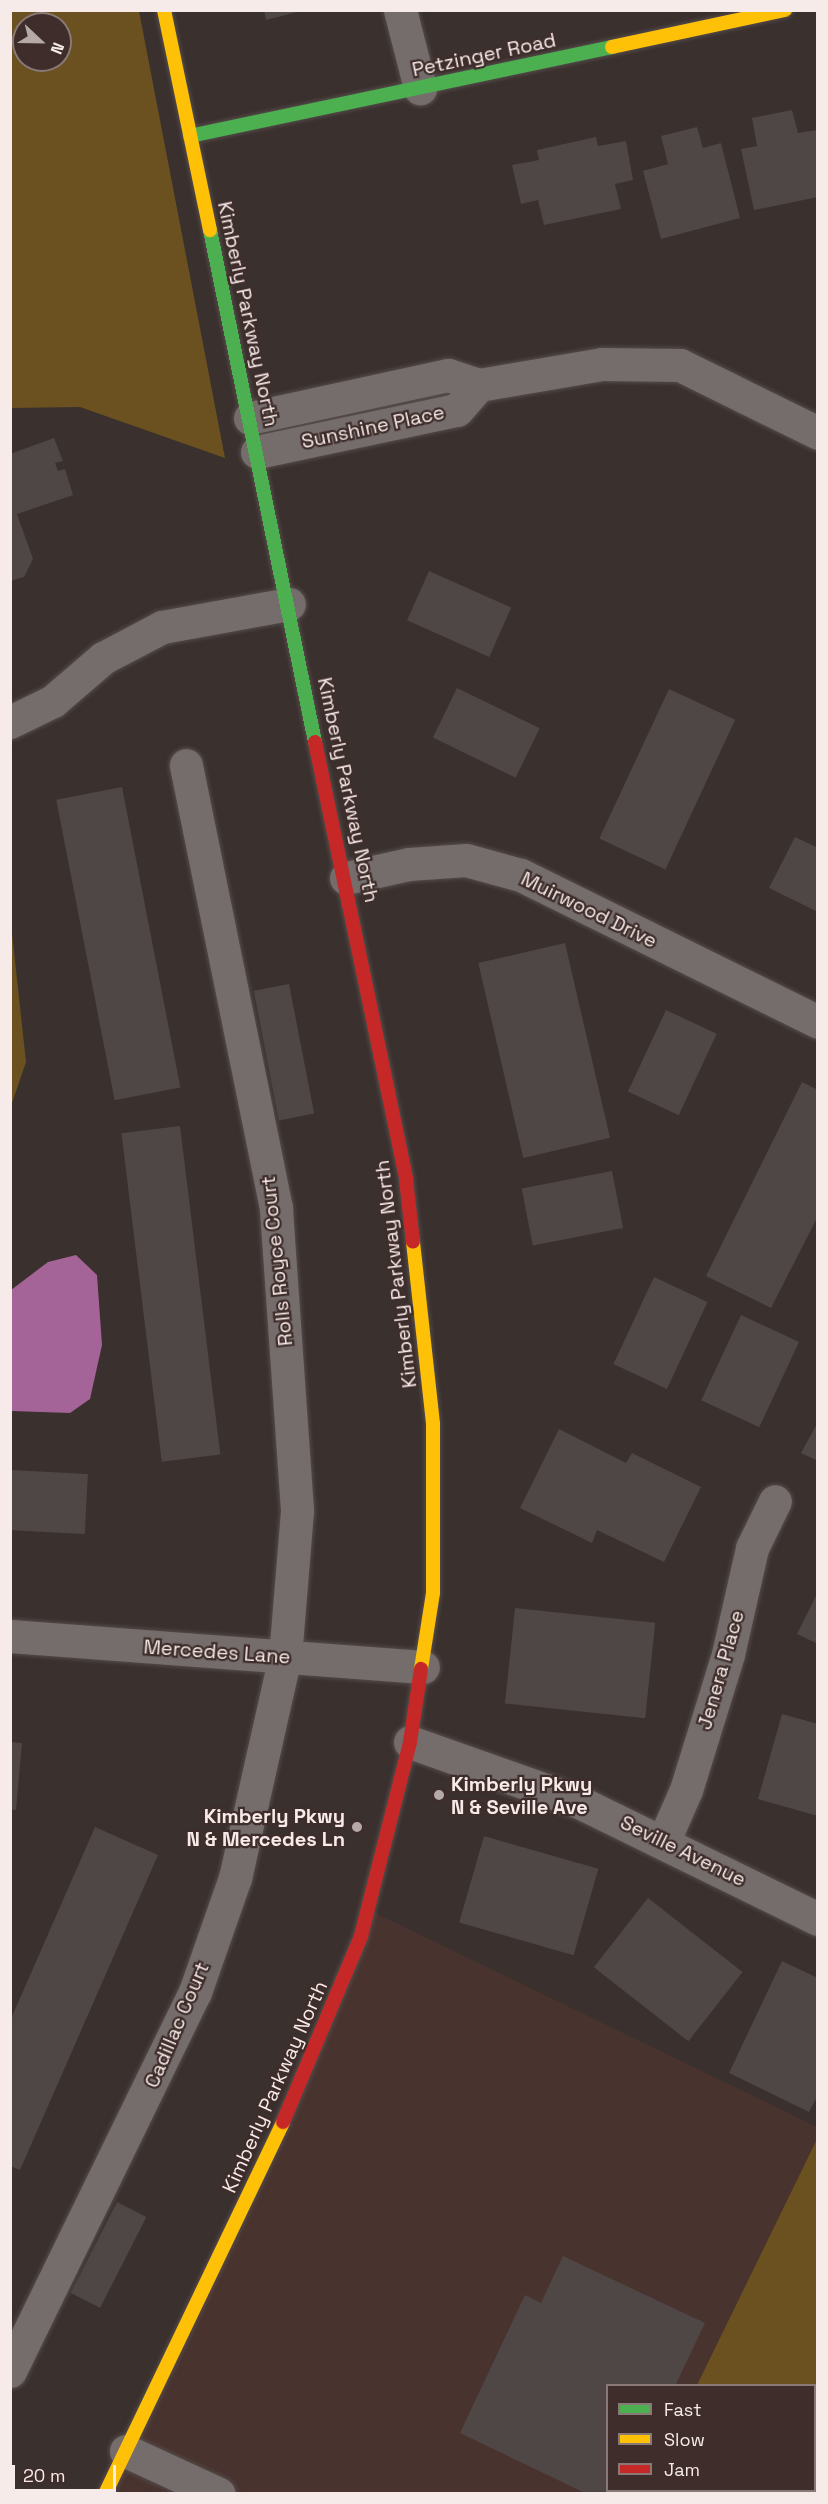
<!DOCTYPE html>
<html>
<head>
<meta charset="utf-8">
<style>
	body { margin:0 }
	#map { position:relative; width:828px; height:2504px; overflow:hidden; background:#3a302e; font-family:"Space Grotesk",sans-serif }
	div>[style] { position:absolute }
	.built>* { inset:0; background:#49332f }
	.green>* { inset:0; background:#6a511f }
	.water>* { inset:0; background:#a46498 }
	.building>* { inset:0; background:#4f4646; transform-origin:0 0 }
	.roads { filter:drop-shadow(0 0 2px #544c4a) drop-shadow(0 0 2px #544c4a) }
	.street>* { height:33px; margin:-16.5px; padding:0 16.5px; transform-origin:16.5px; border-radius:16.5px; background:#756d6c }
	.fast>* { height:14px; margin:-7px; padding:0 7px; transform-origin:7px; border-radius:7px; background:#4caf50 }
	.slow>* { height:14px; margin:-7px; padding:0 7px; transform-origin:7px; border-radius:7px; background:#ffc107 }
	.jam>* { height:14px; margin:-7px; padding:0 7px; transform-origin:7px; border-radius:7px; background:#c62828 }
	.dots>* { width:16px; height:16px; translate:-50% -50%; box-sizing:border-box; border:3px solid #3e2d2a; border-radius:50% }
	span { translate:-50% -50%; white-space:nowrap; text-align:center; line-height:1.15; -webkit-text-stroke:4.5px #3e2d2a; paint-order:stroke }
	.street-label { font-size:20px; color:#f7ebe9 }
	.poi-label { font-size:20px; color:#f7ebe9; font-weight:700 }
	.left { translate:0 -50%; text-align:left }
	.right { translate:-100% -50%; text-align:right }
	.frame { position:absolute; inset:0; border:12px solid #f7ebe9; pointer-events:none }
	.legend { position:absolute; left:606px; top:2384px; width:210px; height:108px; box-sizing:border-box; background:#3e2d2a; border:2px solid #887976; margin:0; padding:8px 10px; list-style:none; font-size:18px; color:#f7ebe9 }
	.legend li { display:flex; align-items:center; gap:12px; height:30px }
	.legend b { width:30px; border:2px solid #887976 }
	.north { position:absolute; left:12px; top:12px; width:60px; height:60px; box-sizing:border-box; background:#3e2d2a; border:2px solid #887976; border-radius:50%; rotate:112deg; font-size:16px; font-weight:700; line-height:24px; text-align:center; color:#f7ebe9 }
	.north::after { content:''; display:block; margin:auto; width:21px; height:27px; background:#b5aaa8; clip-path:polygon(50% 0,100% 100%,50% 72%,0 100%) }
	.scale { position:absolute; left:12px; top:2465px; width:104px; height:27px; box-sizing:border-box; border:3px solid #f7ebe9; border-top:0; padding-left:8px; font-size:18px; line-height:21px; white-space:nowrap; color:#f7ebe9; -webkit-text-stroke:4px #3e2d2a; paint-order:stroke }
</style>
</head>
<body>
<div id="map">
	<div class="built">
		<div style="clip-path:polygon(369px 1910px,817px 2127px,817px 2139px,697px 2385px,608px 2386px,608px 2490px,644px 2493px,105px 2494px)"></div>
	</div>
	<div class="green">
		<div style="clip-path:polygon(evenodd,10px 11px,139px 11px,225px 458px,80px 407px,11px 408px,10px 11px,24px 24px,60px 24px,60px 60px,24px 60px,24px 24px)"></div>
		<div style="clip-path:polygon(10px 915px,26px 1062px,11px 1106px,10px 1106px)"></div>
		<div style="clip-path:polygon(817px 2139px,817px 2493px,644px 2493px,814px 2490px,814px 2386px,697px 2385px)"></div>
	</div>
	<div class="water">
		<div style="clip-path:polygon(76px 1255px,97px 1275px,102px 1345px,90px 1399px,70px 1413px,11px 1411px,11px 1290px,48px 1262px)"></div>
	</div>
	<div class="building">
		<div style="clip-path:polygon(264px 10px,300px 10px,301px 11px,266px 20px)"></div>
		<div style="clip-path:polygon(792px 110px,798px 133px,817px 130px,818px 197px,754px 210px,741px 149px,757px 146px,752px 118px)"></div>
		<div style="clip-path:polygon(697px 127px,703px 148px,721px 143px,740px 218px,661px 239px,643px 171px,668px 164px,661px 136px)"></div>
		<div style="clip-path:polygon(596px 137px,598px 146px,626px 141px,633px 180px,615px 184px,621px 209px,544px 225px,538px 200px,521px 204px,512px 165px,539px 160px,537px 150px)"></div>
		<div style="clip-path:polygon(54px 438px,63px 461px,55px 463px,58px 471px,65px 469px,73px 495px,17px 514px,33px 559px,24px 577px,10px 581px,10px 454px)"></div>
		<div style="left:429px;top:571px;width:90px;height:54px;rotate:24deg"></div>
		<div style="left:457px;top:688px;width:92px;height:55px;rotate:26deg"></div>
		<div style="left:669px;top:689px;width:73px;height:165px;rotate:25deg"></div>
		<div style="left:122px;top:787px;width:306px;height:67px;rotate:79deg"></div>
		<div style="clip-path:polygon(795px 837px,818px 848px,818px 912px,769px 888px)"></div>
		<div style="left:565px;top:943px;width:200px;height:89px;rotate:77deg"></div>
		<div style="left:289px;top:984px;width:132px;height:36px;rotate:79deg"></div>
		<div style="left:666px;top:1010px;width:56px;height:90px;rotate:25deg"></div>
		<div style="clip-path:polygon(802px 1082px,818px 1090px,818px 1216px,771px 1308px,706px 1276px)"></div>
		<div style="left:180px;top:1126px;width:331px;height:59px;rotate:83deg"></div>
		<div style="left:612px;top:1171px;width:58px;height:92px;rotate:79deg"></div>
		<div style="left:654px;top:1277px;width:59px;height:96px;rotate:25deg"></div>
		<div style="left:741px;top:1315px;width:64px;height:94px;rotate:25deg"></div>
		<div style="clip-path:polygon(818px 1422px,818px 1461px,801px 1453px)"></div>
		<div style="clip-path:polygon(559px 1429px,626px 1463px,632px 1453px,701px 1487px,664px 1562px,597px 1530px,592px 1543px,520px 1508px)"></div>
		<div style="left:10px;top:1470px;width:78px;height:60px;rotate:3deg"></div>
		<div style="clip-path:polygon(818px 1592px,818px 1644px,797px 1634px)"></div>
		<div style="left:515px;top:1608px;width:141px;height:96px;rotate:6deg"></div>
		<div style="clip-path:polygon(782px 1714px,818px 1724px,818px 1816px,758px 1799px)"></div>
		<div style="clip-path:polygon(10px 1742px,22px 1743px,16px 1810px,10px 1809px)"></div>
		<div style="clip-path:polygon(95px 1827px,158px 1855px,20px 2170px,10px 2166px,10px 2021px)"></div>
		<div style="left:484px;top:1836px;width:119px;height:90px;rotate:16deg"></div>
		<div style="left:648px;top:1898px;width:120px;height:88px;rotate:38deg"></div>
		<div style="clip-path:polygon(782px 1961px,818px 1978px,818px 2095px,809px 2112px,729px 2073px)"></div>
		<div style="left:117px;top:2202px;width:33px;height:102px;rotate:27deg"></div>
		<div style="clip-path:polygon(563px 2256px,705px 2323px,675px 2386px,608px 2386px,608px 2490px,624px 2494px,587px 2494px,460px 2433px,525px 2295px,541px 2303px)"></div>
	</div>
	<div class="roads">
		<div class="street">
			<div style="left:400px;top:10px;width:81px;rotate:75.6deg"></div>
			<div style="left:250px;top:418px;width:203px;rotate:-12.3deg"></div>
			<div style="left:448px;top:375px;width:33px;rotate:18deg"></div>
			<div style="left:479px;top:385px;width:125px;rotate:-9.7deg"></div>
			<div style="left:602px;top:364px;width:78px;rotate:0.7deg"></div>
			<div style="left:680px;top:365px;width:154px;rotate:26.2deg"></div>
			<div style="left:257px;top:452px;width:204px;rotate:-11.9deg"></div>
			<div style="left:457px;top:410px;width:33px;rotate:-49deg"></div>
			<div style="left:10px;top:722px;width:48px;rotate:-26deg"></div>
			<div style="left:53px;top:701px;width:66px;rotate:-40.7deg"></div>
			<div style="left:103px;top:658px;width:67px;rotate:-27.7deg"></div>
			<div style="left:162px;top:627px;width:129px;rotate:-10.3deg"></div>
			<div style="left:346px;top:878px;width:65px;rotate:-12.5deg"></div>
			<div style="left:409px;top:864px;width:57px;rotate:-4deg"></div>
			<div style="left:466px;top:860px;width:57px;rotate:15.3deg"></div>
			<div style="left:521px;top:875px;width:331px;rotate:26.3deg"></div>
			<div style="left:10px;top:1636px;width:414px;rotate:4.3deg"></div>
			<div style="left:410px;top:1742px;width:177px;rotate:19.5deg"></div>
			<div style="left:577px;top:1801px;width:268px;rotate:26.1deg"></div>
			<div style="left:664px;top:1840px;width:55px;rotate:-66.3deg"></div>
			<div style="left:686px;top:1790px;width:142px;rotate:-72.8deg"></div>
			<div style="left:728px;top:1654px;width:109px;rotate:-77.2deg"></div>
			<div style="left:752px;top:1548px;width:52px;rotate:-63.9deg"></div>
			<div style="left:10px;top:2371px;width:422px;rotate:-64deg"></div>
			<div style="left:195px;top:1992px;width:121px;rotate:-70.7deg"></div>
			<div style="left:235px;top:1878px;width:227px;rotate:-77.3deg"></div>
			<div style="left:285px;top:1657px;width:147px;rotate:-85.3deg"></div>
			<div style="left:297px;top:1510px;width:303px;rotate:-94deg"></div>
			<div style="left:276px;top:1208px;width:452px;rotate:-101.5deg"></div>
			<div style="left:126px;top:2451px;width:102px;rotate:24.8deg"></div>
		</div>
		<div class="fast">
			<div style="left:190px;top:136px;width:431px;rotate:-11.9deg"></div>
			<div style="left:210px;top:230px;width:523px;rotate:78.41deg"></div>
		</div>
		<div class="slow">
			<div style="left:164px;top:10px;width:225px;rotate:78.2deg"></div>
			<div style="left:612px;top:47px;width:177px;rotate:-12.1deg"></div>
			<div style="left:413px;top:1242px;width:183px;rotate:83.7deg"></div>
			<div style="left:433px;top:1424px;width:169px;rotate:90deg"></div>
			<div style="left:433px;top:1593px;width:77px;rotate:99deg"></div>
			<div style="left:105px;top:2494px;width:412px;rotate:-64.4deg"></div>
		</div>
		<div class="jam">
			<div style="left:315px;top:742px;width:446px;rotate:78.2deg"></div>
			<div style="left:406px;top:1179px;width:63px;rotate:83.7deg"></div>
			<div style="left:283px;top:2122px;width:202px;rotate:-67.2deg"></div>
			<div style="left:361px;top:1936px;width:200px;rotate:-75.8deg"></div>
			<div style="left:410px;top:1742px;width:74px;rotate:-81.4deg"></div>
		</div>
	</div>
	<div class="dots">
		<div style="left:439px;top:1795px;background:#b5aaa8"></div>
		<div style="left:357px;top:1827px;background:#b5aaa8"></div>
	</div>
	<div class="street-label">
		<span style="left:484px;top:55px;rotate:-12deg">Petzinger Road</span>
		<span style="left:248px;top:314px;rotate:78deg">Kimberly Parkway North</span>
		<span style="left:373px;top:427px;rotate:-12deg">Sunshine Place</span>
		<span style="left:348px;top:790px;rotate:78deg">Kimberly Parkway North</span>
		<span style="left:589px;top:910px;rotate:26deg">Muirwood Drive</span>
		<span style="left:277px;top:1261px;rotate:-96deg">Rolls Royce Court</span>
		<span style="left:396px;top:1274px;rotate:-97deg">Kimberly Parkway North</span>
		<span style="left:217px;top:1652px;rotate:4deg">Mercedes Lane</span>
		<span style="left:721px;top:1670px;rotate:-74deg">Jenera Place</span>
		<span style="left:683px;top:1851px;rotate:26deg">Seville Avenue</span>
		<span style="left:177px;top:2025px;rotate:-67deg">Cadillac Court</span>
		<span style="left:275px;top:2087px;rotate:-66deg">Kimberly Parkway North</span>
	</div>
	<div class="poi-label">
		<span class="left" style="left:451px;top:1796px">Kimberly Pkwy<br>N &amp; Seville Ave</span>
		<span class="right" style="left:345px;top:1828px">Kimberly Pkwy<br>N &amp; Mercedes Ln</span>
	</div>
	<div class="frame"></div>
	<ul class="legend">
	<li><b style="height:8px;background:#4caf50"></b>Fast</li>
	<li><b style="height:8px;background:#ffc107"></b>Slow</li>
	<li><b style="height:8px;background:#c62828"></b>Jam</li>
	</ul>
	<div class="north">N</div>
	<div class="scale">20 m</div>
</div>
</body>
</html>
